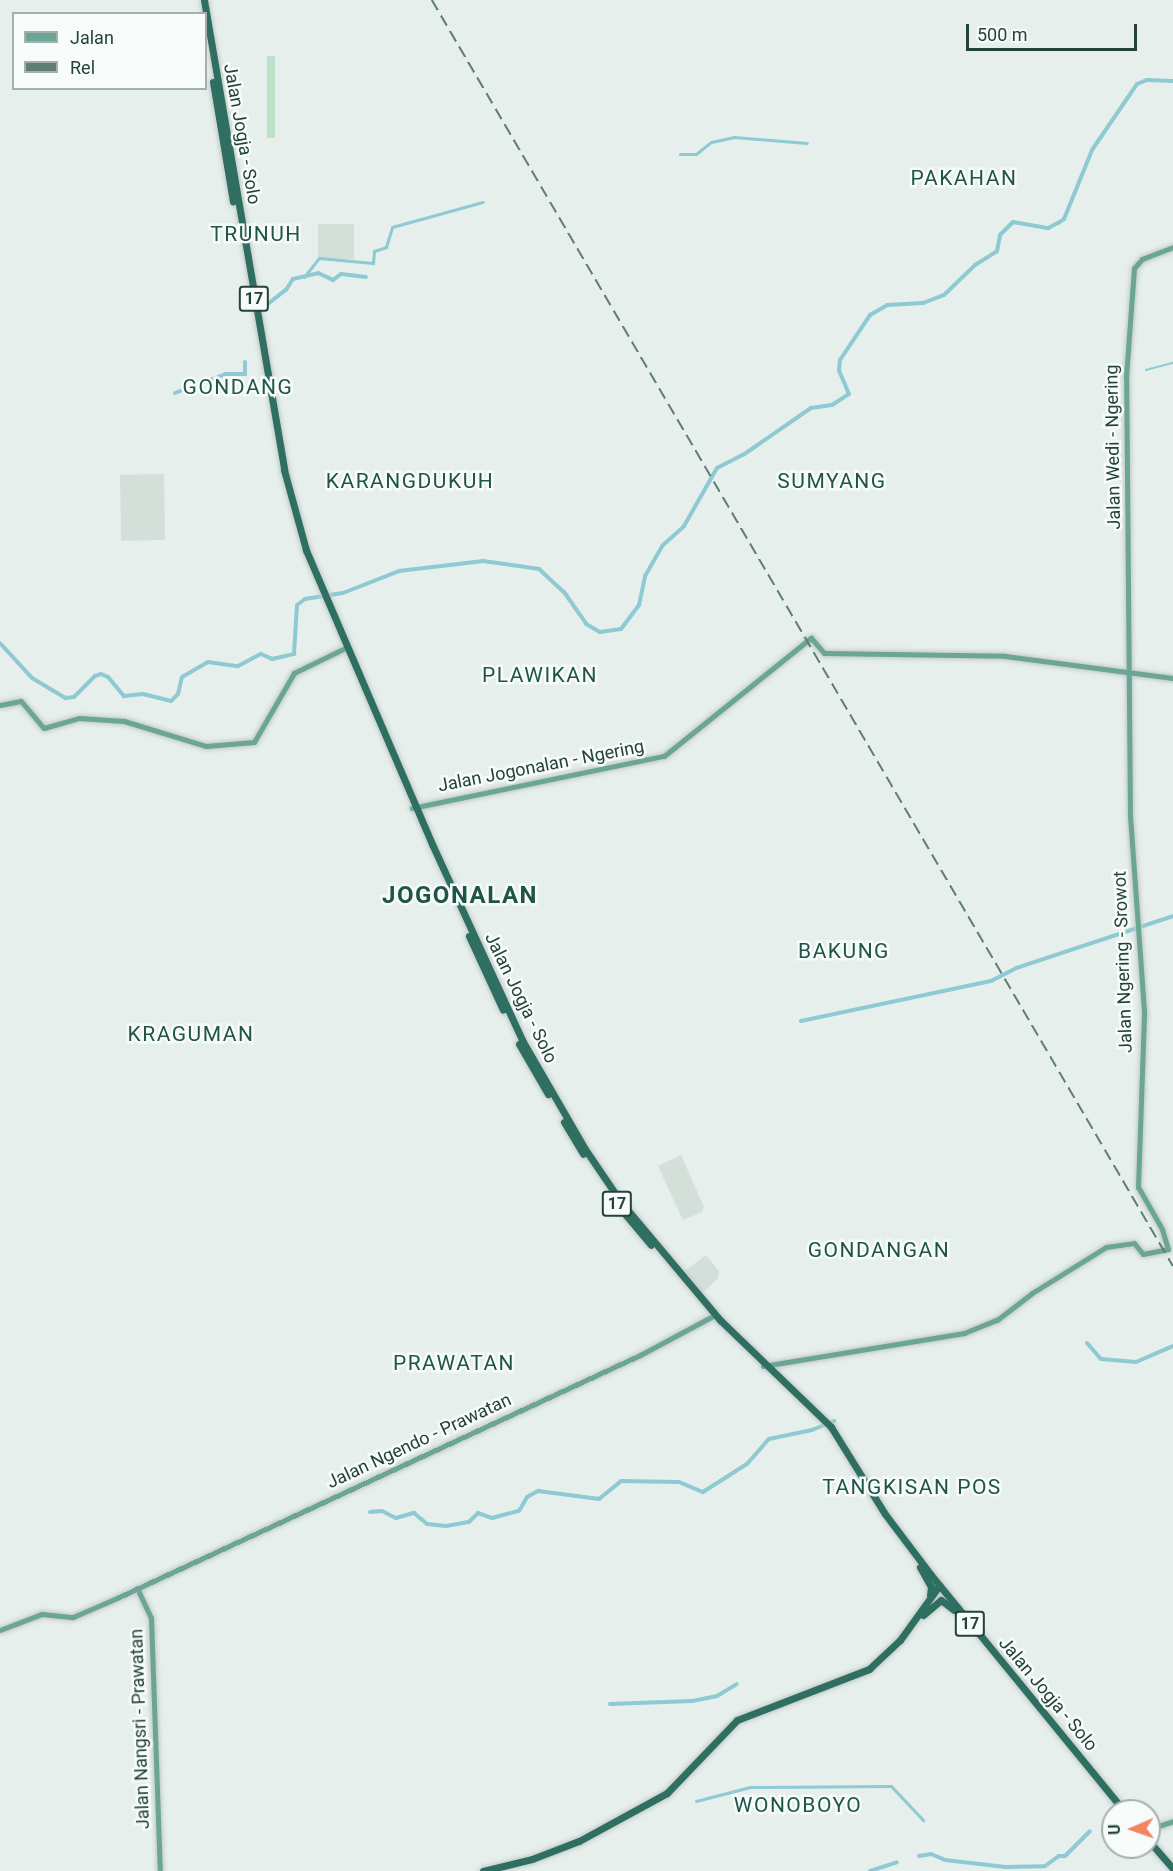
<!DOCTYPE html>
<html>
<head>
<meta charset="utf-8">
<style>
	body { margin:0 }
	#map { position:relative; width:1173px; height:1871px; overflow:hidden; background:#e6efeb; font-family:Roboto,sans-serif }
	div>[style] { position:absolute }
	.built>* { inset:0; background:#d4dfda; transform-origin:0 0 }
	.green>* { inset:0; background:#bfe0c8; transform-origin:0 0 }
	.stream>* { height:1.5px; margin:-0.75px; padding:0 0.75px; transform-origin:0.75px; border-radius:0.75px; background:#8ec9d4 }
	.canal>* { height:3px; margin:-1.5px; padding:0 1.5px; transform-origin:1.5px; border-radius:1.5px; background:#8ec9d4 }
	.river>* { height:4px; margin:-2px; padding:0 2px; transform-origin:2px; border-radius:2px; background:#8ec9d4 }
	.roads { filter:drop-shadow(0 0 2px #c2cac8) drop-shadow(0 0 2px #c2cac8) }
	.major>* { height:5px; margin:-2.5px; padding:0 2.5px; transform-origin:2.5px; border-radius:2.5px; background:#6aa596 }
	.highway>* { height:7px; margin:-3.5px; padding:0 3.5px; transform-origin:3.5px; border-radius:3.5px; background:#2f6f62 }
	.rail>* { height:1.5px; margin-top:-0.75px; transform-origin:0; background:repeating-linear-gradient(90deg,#5f7d75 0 12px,transparent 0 18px) }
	span { translate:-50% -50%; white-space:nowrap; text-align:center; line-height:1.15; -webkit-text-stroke:5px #f7fbf9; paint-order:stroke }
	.shield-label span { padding:2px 4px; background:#f7fbf9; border:2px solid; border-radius:4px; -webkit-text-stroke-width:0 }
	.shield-label { font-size:16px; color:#24423a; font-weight:700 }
	.street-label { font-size:18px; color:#24423a }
	.quarter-label { font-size:21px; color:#1f5548; letter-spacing:1.5px }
	.district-label { font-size:24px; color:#1f5548; font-weight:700; letter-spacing:1.5px }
	.legend { position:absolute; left:12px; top:12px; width:195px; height:78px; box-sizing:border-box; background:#f7fbf9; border:2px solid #a3b1ad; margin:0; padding:8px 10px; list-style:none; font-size:18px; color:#24423a }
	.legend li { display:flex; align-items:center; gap:12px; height:30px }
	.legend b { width:30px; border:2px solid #a3b1ad }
	.north { position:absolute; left:1101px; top:1799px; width:60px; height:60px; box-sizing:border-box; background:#f7fbf9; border:2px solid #a3b1ad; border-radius:50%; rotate:268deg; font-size:16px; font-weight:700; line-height:24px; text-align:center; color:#24423a }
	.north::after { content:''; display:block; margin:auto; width:21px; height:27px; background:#f4845f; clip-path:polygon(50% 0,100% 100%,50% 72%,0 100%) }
	.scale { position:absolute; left:966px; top:24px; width:171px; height:27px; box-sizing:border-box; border:3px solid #24423a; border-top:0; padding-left:8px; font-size:18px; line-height:21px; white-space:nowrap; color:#24423a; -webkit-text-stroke:4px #f7fbf9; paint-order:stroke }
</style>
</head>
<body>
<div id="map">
	<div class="built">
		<div style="left:318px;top:224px;width:36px;height:35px"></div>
		<div style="left:164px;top:474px;width:66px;height:44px;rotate:89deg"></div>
		<div style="clip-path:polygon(681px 1155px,704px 1207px,702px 1212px,683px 1220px,658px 1166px)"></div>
		<div style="clip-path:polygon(706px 1255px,719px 1271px,718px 1278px,700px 1296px,682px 1273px)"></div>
	</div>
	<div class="green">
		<div style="left:267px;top:56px;width:8px;height:82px"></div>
	</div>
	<div class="stream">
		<div style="left:1146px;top:370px;width:28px;rotate:-15deg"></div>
	</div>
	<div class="canal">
		<div style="left:680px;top:154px;width:16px"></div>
		<div style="left:696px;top:154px;width:19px;rotate:-39deg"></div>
		<div style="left:711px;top:142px;width:24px;rotate:-12deg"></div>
		<div style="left:734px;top:137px;width:73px;rotate:4.7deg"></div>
		<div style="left:304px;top:277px;width:24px;rotate:-52deg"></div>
		<div style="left:319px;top:258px;width:54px;rotate:5.3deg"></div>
		<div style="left:373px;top:263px;width:12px;rotate:-85deg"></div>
		<div style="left:374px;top:251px;width:13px;rotate:-18deg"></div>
		<div style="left:386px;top:247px;width:21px;rotate:-73deg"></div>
		<div style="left:392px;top:227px;width:94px;rotate:-15.4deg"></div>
		<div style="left:696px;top:1801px;width:56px;rotate:-14.5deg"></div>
		<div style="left:750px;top:1787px;width:141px;rotate:-0.4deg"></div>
		<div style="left:891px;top:1786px;width:47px;rotate:46.7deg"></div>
	</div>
	<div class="river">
		<div style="left:260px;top:310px;width:33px;rotate:-38deg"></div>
		<div style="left:286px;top:290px;width:13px;rotate:-58deg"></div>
		<div style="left:293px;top:279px;width:26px;rotate:-13deg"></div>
		<div style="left:318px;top:273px;width:17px;rotate:25deg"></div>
		<div style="left:333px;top:280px;width:10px;rotate:-37deg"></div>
		<div style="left:341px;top:274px;width:25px;rotate:7deg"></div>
		<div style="left:175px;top:393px;width:54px;rotate:-20.4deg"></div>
		<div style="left:226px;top:374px;width:19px"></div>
		<div style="left:245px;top:374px;width:12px;rotate:-90deg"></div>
		<div style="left:0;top:643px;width:47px;rotate:47.6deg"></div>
		<div style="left:32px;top:678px;width:39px;rotate:31deg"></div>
		<div style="left:65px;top:698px;width:9px;rotate:-6deg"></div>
		<div style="left:74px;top:697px;width:30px;rotate:-45deg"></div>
		<div style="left:95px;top:676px;width:6px;rotate:-18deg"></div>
		<div style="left:101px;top:674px;width:8px;rotate:23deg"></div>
		<div style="left:108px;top:677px;width:25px;rotate:50deg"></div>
		<div style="left:124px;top:696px;width:19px;rotate:-6deg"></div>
		<div style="left:143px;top:694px;width:29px;rotate:14deg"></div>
		<div style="left:171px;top:701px;width:10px;rotate:-45deg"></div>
		<div style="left:178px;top:694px;width:17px;rotate:-77deg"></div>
		<div style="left:182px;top:677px;width:30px;rotate:-30deg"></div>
		<div style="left:208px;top:662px;width:30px;rotate:8deg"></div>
		<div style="left:238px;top:666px;width:26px;rotate:-28deg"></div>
		<div style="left:261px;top:654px;width:12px;rotate:24deg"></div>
		<div style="left:272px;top:659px;width:23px;rotate:-13deg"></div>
		<div style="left:294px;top:654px;width:49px;rotate:-86.5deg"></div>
		<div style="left:297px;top:605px;width:10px;rotate:-37deg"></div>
		<div style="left:305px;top:599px;width:38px;rotate:-9deg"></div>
		<div style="left:343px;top:593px;width:60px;rotate:-21.4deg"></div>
		<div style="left:399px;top:571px;width:85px;rotate:-6.8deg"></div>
		<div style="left:483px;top:561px;width:57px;rotate:8.1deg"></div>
		<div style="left:539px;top:569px;width:34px;rotate:43deg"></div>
		<div style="left:564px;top:592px;width:39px;rotate:55deg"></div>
		<div style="left:586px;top:624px;width:16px;rotate:30deg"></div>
		<div style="left:600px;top:632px;width:21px;rotate:-8deg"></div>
		<div style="left:621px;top:629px;width:30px;rotate:-53deg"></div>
		<div style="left:639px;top:605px;width:30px;rotate:-78deg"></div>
		<div style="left:645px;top:576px;width:34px;rotate:-60deg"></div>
		<div style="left:662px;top:546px;width:30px;rotate:-42deg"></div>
		<div style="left:684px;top:526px;width:67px;rotate:-60.4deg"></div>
		<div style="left:717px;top:468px;width:29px;rotate:-27deg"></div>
		<div style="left:743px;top:455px;width:83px;rotate:-34.7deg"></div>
		<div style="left:811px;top:408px;width:21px;rotate:-8deg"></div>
		<div style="left:832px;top:405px;width:20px;rotate:-33deg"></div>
		<div style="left:849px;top:394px;width:25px;rotate:-113deg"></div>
		<div style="left:839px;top:371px;width:11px;rotate:-85deg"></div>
		<div style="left:840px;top:360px;width:54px;rotate:-56.3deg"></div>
		<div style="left:870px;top:315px;width:20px;rotate:-30deg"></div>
		<div style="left:887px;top:305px;width:36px;rotate:-3deg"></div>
		<div style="left:923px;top:303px;width:22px;rotate:-21deg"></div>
		<div style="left:944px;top:295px;width:43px;rotate:-44.1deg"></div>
		<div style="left:975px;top:265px;width:26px;rotate:-32deg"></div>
		<div style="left:997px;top:251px;width:16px;rotate:-79deg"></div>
		<div style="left:1000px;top:235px;width:18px;rotate:-45deg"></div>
		<div style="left:1013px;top:222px;width:36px;rotate:10deg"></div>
		<div style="left:1048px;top:228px;width:11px;rotate:-27deg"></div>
		<div style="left:1058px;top:223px;width:7px;rotate:-34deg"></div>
		<div style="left:1064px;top:219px;width:74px;rotate:-67.9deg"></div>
		<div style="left:1092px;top:150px;width:80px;rotate:-55.7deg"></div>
		<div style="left:1137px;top:84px;width:11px;rotate:-22deg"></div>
		<div style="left:1147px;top:80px;width:26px;rotate:2deg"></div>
		<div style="left:801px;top:1021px;width:194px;rotate:-11.9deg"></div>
		<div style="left:991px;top:981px;width:28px;rotate:-27deg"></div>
		<div style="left:1016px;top:968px;width:165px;rotate:-18.3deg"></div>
		<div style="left:1087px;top:1343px;width:21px;rotate:49deg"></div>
		<div style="left:1101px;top:1359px;width:35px;rotate:5deg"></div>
		<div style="left:1136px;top:1362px;width:40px;rotate:-23.4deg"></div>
		<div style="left:370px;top:1512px;width:12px;rotate:-5deg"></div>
		<div style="left:382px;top:1511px;width:16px;rotate:27deg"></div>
		<div style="left:396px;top:1518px;width:19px;rotate:-16deg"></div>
		<div style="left:414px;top:1513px;width:17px;rotate:40deg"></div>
		<div style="left:427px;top:1524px;width:19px;rotate:6deg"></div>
		<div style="left:446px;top:1526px;width:23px;rotate:-10deg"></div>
		<div style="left:469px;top:1522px;width:13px;rotate:-45deg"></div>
		<div style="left:478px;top:1513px;width:15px;rotate:20deg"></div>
		<div style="left:492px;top:1518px;width:28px;rotate:-15deg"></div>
		<div style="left:519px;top:1511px;width:16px;rotate:-60deg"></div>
		<div style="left:527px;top:1497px;width:13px;rotate:-29deg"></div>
		<div style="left:538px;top:1491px;width:62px;rotate:7.5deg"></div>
		<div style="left:599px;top:1499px;width:28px;rotate:-39deg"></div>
		<div style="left:621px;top:1481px;width:58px;rotate:1deg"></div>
		<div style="left:679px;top:1482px;width:26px;rotate:23deg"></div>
		<div style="left:703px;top:1492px;width:52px;rotate:-32.5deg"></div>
		<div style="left:747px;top:1464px;width:33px;rotate:-49deg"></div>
		<div style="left:769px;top:1439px;width:44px;rotate:-11.8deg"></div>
		<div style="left:812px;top:1430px;width:24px;rotate:-22deg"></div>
		<div style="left:610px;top:1704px;width:82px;rotate:-2.1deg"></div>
		<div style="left:692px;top:1701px;width:25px;rotate:-11deg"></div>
		<div style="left:717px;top:1696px;width:23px;rotate:-31deg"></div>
		<div style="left:919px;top:1856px;width:12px;rotate:-9deg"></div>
		<div style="left:931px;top:1854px;width:15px;rotate:23deg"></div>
		<div style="left:945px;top:1860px;width:61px;rotate:6.5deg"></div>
		<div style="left:1006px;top:1867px;width:39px;rotate:-1deg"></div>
		<div style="left:1045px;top:1866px;width:17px;rotate:-36deg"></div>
		<div style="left:1059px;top:1856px;width:6px"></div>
		<div style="left:1065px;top:1856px;width:35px;rotate:-45deg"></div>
		<div style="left:870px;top:1871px;width:28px;rotate:-18deg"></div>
	</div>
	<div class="roads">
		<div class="major">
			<div style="left:0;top:705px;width:21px;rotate:-11deg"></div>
			<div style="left:21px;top:701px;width:35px;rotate:50deg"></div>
			<div style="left:44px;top:728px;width:36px;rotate:-16deg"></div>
			<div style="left:79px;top:718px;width:45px;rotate:3.8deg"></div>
			<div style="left:124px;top:721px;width:86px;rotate:17deg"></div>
			<div style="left:206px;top:746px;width:48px;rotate:-4.8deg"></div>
			<div style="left:254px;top:742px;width:80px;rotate:-59.9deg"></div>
			<div style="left:294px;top:673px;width:59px;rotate:-26.1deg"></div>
			<div style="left:412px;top:808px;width:257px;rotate:-11.7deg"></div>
			<div style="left:664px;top:756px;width:189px;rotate:-38.8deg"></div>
			<div style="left:811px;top:638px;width:20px;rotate:49deg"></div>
			<div style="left:824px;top:653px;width:181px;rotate:0.9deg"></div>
			<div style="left:1005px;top:656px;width:169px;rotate:7.5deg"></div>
			<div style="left:763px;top:1366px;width:204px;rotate:-9.3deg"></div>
			<div style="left:964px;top:1333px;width:35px;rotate:-22deg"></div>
			<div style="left:997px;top:1320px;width:44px;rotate:-37.6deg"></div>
			<div style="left:1032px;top:1293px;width:87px;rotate:-31.9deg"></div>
			<div style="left:1106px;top:1247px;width:28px;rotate:-8deg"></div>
			<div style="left:1134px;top:1243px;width:14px;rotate:51deg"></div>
			<div style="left:1143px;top:1254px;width:25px;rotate:-11deg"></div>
			<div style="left:1168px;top:1249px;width:21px;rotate:-107deg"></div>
			<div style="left:1162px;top:1229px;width:48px;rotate:-119.7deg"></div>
			<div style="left:1138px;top:1187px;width:176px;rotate:-88deg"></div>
			<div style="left:1144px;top:1011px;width:195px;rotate:-94.1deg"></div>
			<div style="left:1130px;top:817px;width:440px;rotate:-90.5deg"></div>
			<div style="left:1126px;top:377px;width:109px;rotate:-85.8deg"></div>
			<div style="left:1134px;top:268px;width:12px;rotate:-48deg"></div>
			<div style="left:1142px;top:259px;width:33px;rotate:-21deg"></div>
			<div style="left:137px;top:1588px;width:33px;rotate:65deg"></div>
			<div style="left:151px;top:1618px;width:253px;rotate:88deg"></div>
			<div style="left:0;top:1630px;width:45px;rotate:-20.9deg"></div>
			<div style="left:42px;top:1614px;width:31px;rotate:6deg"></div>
			<div style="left:73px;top:1617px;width:48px;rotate:-23.4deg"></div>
			<div style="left:117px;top:1598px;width:577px;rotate:-24.92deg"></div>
			<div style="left:640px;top:1355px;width:85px;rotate:-28.1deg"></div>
			<div style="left:1149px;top:1829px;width:25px;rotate:-18deg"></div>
		</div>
		<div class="highway">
			<div style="left:204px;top:0;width:477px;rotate:80.3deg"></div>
			<div style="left:284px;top:470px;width:83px;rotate:74.6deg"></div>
			<div style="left:306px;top:550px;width:320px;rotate:66.8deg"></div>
			<div style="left:432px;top:844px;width:216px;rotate:65.3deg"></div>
			<div style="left:522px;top:1040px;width:126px;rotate:60deg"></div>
			<div style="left:585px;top:1149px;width:64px;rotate:55.8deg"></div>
			<div style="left:621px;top:1202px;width:155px;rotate:50deg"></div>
			<div style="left:721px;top:1321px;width:153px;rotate:43.9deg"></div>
			<div style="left:831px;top:1427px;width:102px;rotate:58.2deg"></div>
			<div style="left:885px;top:1514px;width:76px;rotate:53deg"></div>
			<div style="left:931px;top:1575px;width:305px;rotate:50.7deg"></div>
			<div style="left:213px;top:82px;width:121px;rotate:80.5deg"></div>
			<div style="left:469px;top:936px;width:81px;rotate:65.3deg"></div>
			<div style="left:519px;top:1044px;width:58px;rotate:59.9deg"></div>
			<div style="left:564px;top:1122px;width:37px;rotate:59deg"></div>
			<div style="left:620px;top:1208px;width:48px;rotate:50deg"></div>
			<div style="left:920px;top:1567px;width:23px;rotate:61deg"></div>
			<div style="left:931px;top:1587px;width:8px;rotate:97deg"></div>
			<div style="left:923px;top:1615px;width:23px;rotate:-40deg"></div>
			<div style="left:941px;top:1600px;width:16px;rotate:38deg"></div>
			<div style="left:1149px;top:1841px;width:37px;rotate:49deg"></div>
			<div style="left:483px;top:1871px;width:50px;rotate:-13.8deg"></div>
			<div style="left:532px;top:1859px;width:50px;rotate:-21deg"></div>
			<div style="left:579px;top:1841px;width:100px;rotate:-28.6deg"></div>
			<div style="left:667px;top:1793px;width:101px;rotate:-46.2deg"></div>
			<div style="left:737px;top:1720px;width:142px;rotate:-21.1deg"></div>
			<div style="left:869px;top:1669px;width:42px;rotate:-43.1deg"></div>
			<div style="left:900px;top:1640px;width:67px;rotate:-54.2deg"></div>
		</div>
	</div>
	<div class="rail">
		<div style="left:432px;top:0;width:1467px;rotate:59.66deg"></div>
	</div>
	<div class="shield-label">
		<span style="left:254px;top:299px">17</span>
		<span style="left:617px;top:1204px">17</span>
		<span style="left:970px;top:1624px">17</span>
	</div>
	<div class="street-label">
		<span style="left:242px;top:134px;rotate:80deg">Jalan Jogja - Solo</span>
		<span style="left:1113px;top:447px;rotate:-91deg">Jalan Wedi - Ngering</span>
		<span style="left:541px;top:766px;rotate:-11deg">Jalan Jogonalan - Ngering</span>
		<span style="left:1123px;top:962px;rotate:-92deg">Jalan Ngering - Srowot</span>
		<span style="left:521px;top:998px;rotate:64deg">Jalan Jogja - Solo</span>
		<span style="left:419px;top:1441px;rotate:-25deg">Jalan Ngendo - Prawatan</span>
		<span style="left:1048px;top:1694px;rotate:50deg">Jalan Jogja - Solo</span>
		<span style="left:140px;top:1729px;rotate:-92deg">Jalan Nangsri - Prawatan</span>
	</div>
	<div class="quarter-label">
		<span style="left:964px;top:178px">PAKAHAN</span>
		<span style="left:256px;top:234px">TRUNUH</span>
		<span style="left:238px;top:387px">GONDANG</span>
		<span style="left:410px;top:481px">KARANGDUKUH</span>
		<span style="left:832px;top:481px">SUMYANG</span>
		<span style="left:540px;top:675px">PLAWIKAN</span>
		<span style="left:844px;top:951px">BAKUNG</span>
		<span style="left:191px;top:1034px">KRAGUMAN</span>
		<span style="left:879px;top:1250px">GONDANGAN</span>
		<span style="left:454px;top:1363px">PRAWATAN</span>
		<span style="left:912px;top:1487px">TANGKISAN POS</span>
		<span style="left:798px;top:1805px">WONOBOYO</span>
	</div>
	<div class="district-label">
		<span style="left:460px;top:896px">JOGONALAN</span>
	</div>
	<ul class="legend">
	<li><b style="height:8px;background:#6aa596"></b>Jalan</li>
	<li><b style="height:8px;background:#5f7d75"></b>Rel</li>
	</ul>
	<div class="north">U</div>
	<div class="scale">500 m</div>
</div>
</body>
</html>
